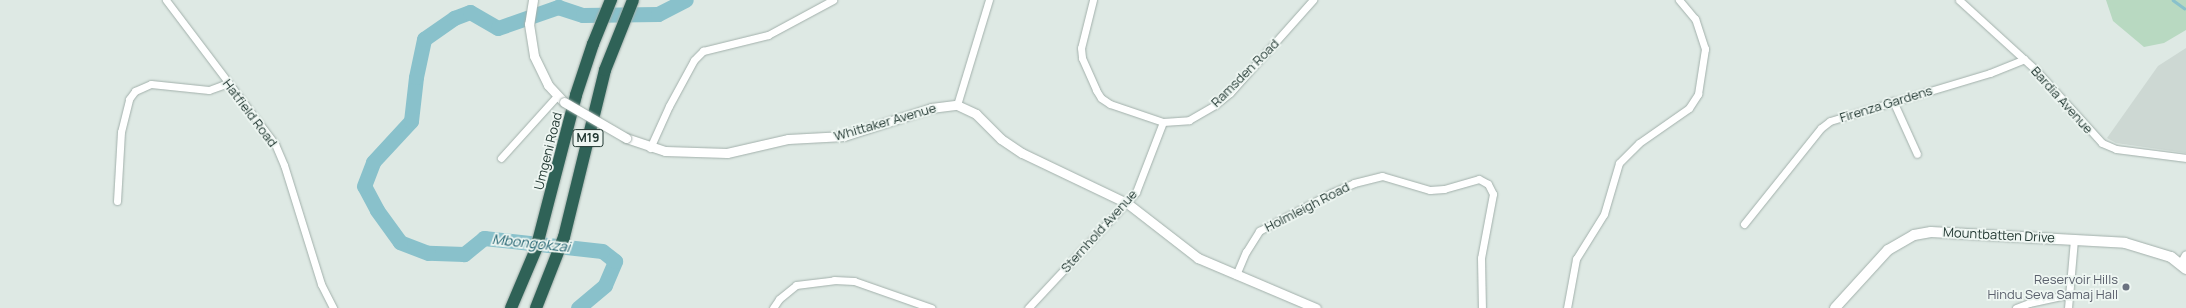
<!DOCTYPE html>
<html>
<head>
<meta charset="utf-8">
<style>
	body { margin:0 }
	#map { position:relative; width:2186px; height:308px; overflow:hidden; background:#dee9e4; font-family:Manrope,sans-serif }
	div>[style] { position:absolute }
	.built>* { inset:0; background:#cdd8d3 }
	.green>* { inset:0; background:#b8d9c1 }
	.stream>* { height:2.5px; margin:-1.25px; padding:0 1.25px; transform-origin:1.25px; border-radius:1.25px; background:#89c1cb }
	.river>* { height:15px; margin:-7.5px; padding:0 7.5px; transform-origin:7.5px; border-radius:7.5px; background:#89c1cb }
	.roads { filter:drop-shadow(0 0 1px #a2b0ab) drop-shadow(0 0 1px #a2b0ab) }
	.minor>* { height:7px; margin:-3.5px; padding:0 3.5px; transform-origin:3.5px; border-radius:3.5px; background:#fff }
	.tertiary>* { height:9px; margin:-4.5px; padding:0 4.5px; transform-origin:4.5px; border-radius:4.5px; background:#fff }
	.secondary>* { height:10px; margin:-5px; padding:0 5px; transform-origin:5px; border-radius:5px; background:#fff }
	.motorway>* { height:12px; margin:-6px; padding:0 6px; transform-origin:6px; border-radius:6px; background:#2f6257 }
	.bridges { filter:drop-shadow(0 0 1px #a2b0ab) drop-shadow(0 0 1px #a2b0ab) }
	.tertiary-bridge>* { height:9px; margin:-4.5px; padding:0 4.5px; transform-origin:4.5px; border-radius:4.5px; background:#fff }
	.dots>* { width:11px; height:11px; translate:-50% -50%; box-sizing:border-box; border:2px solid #eef6f2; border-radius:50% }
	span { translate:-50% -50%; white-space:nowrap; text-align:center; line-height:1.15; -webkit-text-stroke:3.5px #eef6f2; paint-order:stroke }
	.shield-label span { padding:1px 3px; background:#eef6f2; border:1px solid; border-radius:3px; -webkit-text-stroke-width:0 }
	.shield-label { font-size:12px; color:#213731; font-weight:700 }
	.street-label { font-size:13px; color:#213731 }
	.worship-label { font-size:13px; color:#5b616d }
	.right { translate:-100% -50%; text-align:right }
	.water-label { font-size:14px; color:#1f616f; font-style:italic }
</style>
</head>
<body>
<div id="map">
	<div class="built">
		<div style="clip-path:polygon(2186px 48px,2186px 153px,2116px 143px,2107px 138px,2158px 66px)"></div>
	</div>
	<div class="green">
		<div style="clip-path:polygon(2106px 0,2186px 0,2186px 30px,2164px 43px,2144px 47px,2113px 21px)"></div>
	</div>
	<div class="stream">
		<div style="left:2173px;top:0;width:14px;rotate:36deg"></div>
	</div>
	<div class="river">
		<div style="left:578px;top:308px;width:35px;rotate:-40deg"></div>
		<div style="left:605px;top:285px;width:26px;rotate:-67deg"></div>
		<div style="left:615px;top:261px;width:16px;rotate:-142deg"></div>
		<div style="left:602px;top:251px;width:119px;rotate:-173.7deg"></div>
		<div style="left:484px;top:238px;width:26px;rotate:141deg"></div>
		<div style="left:464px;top:254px;width:36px;rotate:-178deg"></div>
		<div style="left:428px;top:253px;width:30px;rotate:-159deg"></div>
		<div style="left:400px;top:242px;width:39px;rotate:-126deg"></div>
		<div style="left:377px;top:210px;width:27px;rotate:-118deg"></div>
		<div style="left:364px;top:186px;width:26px;rotate:-69deg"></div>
		<div style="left:373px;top:162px;width:56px;rotate:-47.2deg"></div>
		<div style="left:411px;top:121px;width:44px;rotate:-83.5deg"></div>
		<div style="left:416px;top:77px;width:39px;rotate:-78deg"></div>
		<div style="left:424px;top:39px;width:37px;rotate:-35deg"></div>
		<div style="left:454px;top:18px;width:17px;rotate:-21deg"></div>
		<div style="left:470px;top:12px;width:32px;rotate:30deg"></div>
		<div style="left:498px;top:28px;width:64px;rotate:-19.3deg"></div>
		<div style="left:558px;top:7px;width:26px;rotate:18deg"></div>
		<div style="left:583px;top:15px;width:75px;rotate:-0.8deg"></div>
		<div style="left:658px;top:14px;width:31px;rotate:-27deg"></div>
	</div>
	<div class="roads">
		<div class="minor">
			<div style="left:166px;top:0;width:181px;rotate:52.9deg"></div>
			<div style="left:275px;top:144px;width:23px;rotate:67deg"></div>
			<div style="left:284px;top:165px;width:125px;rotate:72.7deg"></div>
			<div style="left:321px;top:284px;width:27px;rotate:63deg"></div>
			<div style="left:1093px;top:0;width:49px;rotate:104deg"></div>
			<div style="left:1081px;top:48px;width:10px;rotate:84deg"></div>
			<div style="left:1082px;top:58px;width:35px;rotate:66deg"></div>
			<div style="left:1096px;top:90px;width:9px;rotate:58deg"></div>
			<div style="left:1101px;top:98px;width:11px;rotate:34deg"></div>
			<div style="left:1110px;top:104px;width:56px;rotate:18.8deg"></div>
			<div style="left:1163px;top:122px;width:26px;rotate:-4deg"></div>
			<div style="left:1189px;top:120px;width:30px;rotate:-30deg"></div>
			<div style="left:1215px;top:105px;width:19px;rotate:-39deg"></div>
			<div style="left:1230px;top:93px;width:125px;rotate:-48.3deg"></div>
			<div style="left:1959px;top:0;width:104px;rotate:42.3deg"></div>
			<div style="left:2036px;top:70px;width:98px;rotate:47.9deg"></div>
			<div style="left:2102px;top:143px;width:15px;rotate:23deg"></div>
			<div style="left:2116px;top:149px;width:71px;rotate:7.3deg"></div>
			<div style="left:1893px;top:101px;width:58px;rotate:65.6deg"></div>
			<div style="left:957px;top:105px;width:110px;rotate:-73.1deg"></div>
			<div style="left:650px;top:148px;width:46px;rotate:-65.7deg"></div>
			<div style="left:669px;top:106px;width:52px;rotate:-61.5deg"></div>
			<div style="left:694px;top:60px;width:13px;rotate:-45deg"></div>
			<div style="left:703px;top:51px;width:67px;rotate:-13.8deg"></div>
			<div style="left:768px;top:35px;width:74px;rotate:-28.3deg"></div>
			<div style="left:501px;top:158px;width:84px;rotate:-47.9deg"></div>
			<div style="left:117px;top:201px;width:69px;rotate:-86.7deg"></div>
			<div style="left:121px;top:132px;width:34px;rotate:-76deg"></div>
			<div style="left:129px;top:99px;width:10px;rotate:-53deg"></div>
			<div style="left:135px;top:91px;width:17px;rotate:-24deg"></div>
			<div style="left:151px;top:84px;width:58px;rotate:5.9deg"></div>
			<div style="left:209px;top:90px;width:20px;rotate:-20deg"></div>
			<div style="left:1744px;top:224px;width:123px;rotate:-51.3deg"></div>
			<div style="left:1821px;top:128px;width:11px;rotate:-38deg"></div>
			<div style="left:1830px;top:121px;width:167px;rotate:-16.7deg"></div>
			<div style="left:1990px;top:73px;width:37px;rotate:-22deg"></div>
			<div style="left:1236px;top:275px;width:25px;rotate:-67deg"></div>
			<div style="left:1246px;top:252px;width:25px;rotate:-58deg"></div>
			<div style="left:1259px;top:231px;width:81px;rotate:-27.8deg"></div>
			<div style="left:1331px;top:193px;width:25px;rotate:-23deg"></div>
			<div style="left:1354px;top:183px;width:29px;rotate:-14deg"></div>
			<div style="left:1382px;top:176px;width:50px;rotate:16.3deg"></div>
			<div style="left:1430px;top:190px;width:14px;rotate:-4deg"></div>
			<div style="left:1444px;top:189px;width:36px;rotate:-16deg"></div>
			<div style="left:1479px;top:179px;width:10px;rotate:29deg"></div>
			<div style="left:1488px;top:184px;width:11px;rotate:63deg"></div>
			<div style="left:1493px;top:194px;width:65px;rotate:100.6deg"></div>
			<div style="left:1481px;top:258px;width:50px;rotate:88.9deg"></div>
			<div style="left:773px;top:308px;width:11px;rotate:-56deg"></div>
			<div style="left:779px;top:299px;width:22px;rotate:-39deg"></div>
			<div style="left:796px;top:285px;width:38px;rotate:-7deg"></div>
			<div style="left:834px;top:280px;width:20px;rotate:3deg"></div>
			<div style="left:854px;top:281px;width:82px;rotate:19.3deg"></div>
			<div style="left:1028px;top:308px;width:158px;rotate:-47deg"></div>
			<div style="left:1136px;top:192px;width:75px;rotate:-68.9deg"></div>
			<div style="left:1567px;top:308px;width:50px;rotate:-79.6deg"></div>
			<div style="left:1576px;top:259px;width:53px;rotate:-58.1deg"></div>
			<div style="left:1604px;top:214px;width:53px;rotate:-73.6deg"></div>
			<div style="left:1619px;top:163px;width:28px;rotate:-45deg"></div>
			<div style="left:1639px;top:143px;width:61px;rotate:-35deg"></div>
			<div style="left:1689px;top:108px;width:17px;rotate:-57deg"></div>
			<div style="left:1698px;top:94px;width:46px;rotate:-81.2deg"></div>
			<div style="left:1705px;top:49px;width:32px;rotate:-108deg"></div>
			<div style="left:1695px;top:19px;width:25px;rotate:-130deg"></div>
			<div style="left:2016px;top:308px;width:14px;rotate:-21deg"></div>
			<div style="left:2029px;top:303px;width:40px;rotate:-12deg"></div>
			<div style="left:2068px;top:308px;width:69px;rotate:-85deg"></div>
		</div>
		<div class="tertiary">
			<div style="left:533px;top:0;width:24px;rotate:99deg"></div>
			<div style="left:529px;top:24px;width:32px;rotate:81deg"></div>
			<div style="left:534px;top:56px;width:32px;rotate:64deg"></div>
			<div style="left:548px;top:85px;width:23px;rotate:47deg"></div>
			<div style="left:626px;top:138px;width:41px;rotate:18.4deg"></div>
			<div style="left:665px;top:151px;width:62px;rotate:1.8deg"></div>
			<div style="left:727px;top:153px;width:63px;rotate:-12.9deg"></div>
			<div style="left:788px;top:139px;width:56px;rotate:-3.1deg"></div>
			<div style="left:844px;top:136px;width:91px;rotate:-17.8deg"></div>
			<div style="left:931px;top:108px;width:26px;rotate:-7deg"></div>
			<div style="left:957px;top:105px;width:21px;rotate:25deg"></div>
			<div style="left:976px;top:114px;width:35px;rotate:45deg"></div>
			<div style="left:1001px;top:139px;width:25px;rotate:34deg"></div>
			<div style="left:1022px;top:153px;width:116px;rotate:25.5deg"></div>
			<div style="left:1127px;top:203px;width:90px;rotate:37.8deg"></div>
			<div style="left:1198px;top:258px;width:128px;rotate:23deg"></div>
			<div style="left:2181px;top:264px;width:10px;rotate:-61deg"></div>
		</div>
		<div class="secondary">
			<div style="left:1835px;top:308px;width:79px;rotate:-47.6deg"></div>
			<div style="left:1888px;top:250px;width:30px;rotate:-30deg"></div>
			<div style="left:1914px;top:235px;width:17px;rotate:-10deg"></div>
			<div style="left:1931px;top:232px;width:194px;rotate:3.2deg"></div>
			<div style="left:2125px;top:243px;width:48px;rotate:16.9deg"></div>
			<div style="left:2171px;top:257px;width:19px;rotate:39deg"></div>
		</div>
		<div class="motorway">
			<div style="left:511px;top:308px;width:64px;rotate:-67deg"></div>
			<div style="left:536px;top:249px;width:159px;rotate:-75.4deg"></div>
			<div style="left:576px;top:95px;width:54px;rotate:-71.6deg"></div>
			<div style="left:593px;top:44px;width:48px;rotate:-67.8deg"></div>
			<div style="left:536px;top:308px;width:76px;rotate:-68.5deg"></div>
			<div style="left:564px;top:237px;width:172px;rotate:-76.2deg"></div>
			<div style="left:605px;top:70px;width:75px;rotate:-68.2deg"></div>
		</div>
	</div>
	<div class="bridges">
		<div class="tertiary-bridge">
			<div style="left:564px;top:102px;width:72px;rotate:30.1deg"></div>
		</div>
	</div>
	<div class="dots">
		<div style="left:2126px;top:287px;background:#6b7280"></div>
	</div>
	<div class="shield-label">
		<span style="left:588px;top:138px">M19</span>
	</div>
	<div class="street-label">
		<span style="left:1245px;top:73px;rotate:-45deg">Ramsden Road</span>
		<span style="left:2062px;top:100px;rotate:48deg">Bardia Avenue</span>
		<span style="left:1886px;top:104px;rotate:-17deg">Firenza Gardens</span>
		<span style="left:250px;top:113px;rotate:53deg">Hatfield Road</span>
		<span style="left:885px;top:122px;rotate:-16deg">Whittaker Avenue</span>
		<span style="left:548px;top:151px;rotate:-76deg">Umgeni Road</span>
		<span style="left:1307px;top:207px;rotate:-27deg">Holmleigh Road</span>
		<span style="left:1099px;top:231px;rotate:-48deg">Sternhold Avenue</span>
		<span style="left:1999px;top:235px;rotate:3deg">Mountbatten Drive</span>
	</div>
	<div class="worship-label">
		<span class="right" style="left:2118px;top:287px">Reservoir Hills<br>Hindu Seva Samaj Hall</span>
	</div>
	<div class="water-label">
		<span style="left:531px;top:243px;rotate:6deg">Mbongokzai</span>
	</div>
</div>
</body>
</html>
